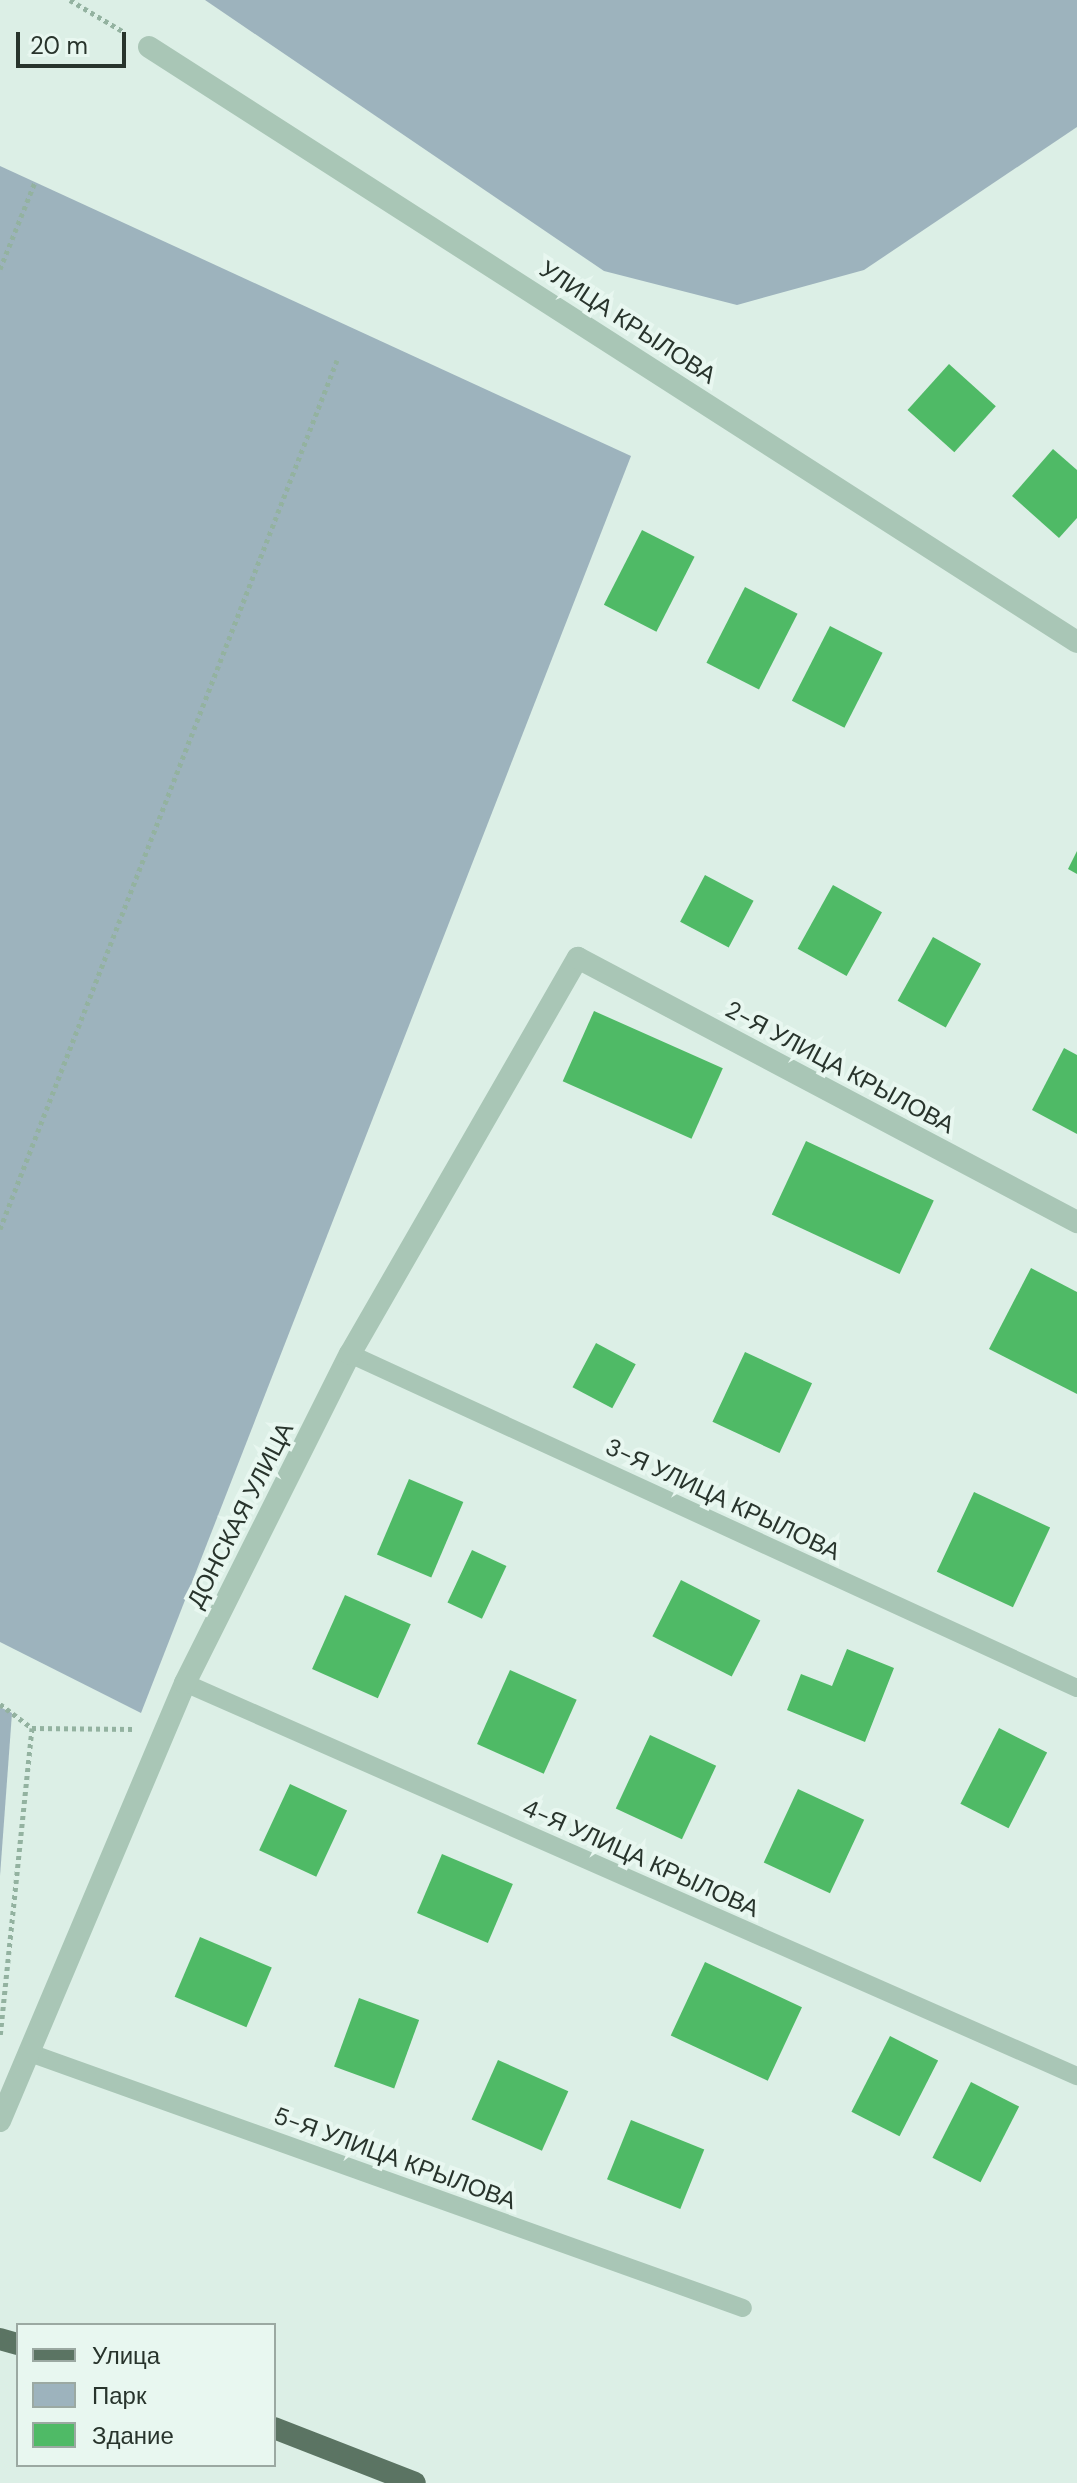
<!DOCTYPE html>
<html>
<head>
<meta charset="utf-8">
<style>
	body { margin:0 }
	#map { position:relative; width:1077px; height:2483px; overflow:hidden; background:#dcefe6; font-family:"DM Sans",sans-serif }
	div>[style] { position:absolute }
	.green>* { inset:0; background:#9db3bd }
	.building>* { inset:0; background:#4fba66; transform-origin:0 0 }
	.path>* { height:5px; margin-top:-2.5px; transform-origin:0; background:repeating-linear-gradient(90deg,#93b2a0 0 4px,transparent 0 8px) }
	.service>* { height:18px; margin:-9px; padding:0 9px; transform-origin:9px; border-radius:9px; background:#a9c6b6 }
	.minor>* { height:22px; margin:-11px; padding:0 11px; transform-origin:11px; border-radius:11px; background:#a9c6b6 }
	.primary>* { height:22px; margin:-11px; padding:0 11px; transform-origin:11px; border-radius:11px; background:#5b7463 }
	span { translate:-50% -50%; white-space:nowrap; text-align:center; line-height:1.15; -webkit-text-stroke:8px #e8f7f0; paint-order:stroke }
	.street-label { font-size:24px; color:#28342c }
	.legend { position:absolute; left:16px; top:2323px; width:260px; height:144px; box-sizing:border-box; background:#e8f7f0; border:2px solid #9ba9a2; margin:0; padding:10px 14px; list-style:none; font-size:24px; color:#28342c }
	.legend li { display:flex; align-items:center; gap:16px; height:40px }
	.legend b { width:40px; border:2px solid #9ba9a2 }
	.scale { position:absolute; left:16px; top:32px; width:110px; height:36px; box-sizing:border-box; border:4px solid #28342c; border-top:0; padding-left:10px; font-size:24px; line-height:28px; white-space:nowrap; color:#28342c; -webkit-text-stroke:6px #e8f7f0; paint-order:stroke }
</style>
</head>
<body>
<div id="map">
	<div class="green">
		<div style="clip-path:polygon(205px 0,1077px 0,1077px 127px,864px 270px,737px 305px,604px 271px)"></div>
		<div style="clip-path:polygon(0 166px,631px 456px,141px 1713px,0 1642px)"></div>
		<div style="clip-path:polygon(0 1707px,12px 1713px,0 1876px)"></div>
	</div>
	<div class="building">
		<div style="left:949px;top:364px;width:63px;height:62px;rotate:42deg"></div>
		<div style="clip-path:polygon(1053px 449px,1077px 470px,1077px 518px,1059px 538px,1012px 496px)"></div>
		<div style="left:642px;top:530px;width:59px;height:84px;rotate:27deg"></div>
		<div style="left:745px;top:587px;width:59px;height:85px;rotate:27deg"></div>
		<div style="left:830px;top:626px;width:59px;height:84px;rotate:27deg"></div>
		<div style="clip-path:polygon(1077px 851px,1077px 874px,1068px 869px)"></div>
		<div style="left:705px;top:875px;width:55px;height:53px;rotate:28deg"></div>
		<div style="left:833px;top:885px;width:56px;height:73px;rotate:29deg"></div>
		<div style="left:933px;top:937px;width:55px;height:73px;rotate:29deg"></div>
		<div style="left:594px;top:1011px;width:141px;height:77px;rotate:24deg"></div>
		<div style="clip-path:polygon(1064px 1048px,1077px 1055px,1077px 1134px,1032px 1110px)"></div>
		<div style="left:806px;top:1141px;width:141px;height:81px;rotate:25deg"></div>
		<div style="clip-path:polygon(1031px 1268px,1077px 1292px,1077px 1394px,989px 1349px)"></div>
		<div style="left:596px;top:1343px;width:45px;height:50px;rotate:28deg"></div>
		<div style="left:745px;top:1352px;width:74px;height:77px;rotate:25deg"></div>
		<div style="left:409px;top:1479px;width:59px;height:82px;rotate:23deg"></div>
		<div style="left:974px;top:1492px;width:84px;height:88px;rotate:25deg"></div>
		<div style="left:472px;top:1550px;width:38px;height:58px;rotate:25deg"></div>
		<div style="left:681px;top:1580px;width:89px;height:63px;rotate:27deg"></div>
		<div style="left:345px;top:1595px;width:72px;height:81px;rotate:24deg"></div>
		<div style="clip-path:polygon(847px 1649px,894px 1668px,865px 1742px,787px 1710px,801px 1674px,832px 1686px)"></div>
		<div style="left:510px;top:1670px;width:73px;height:81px;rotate:24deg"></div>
		<div style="left:999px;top:1728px;width:54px;height:85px;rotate:27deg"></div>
		<div style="left:650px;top:1735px;width:73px;height:81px;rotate:25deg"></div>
		<div style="left:290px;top:1784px;width:63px;height:73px;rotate:25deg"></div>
		<div style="left:798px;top:1789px;width:73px;height:81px;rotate:25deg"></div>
		<div style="left:442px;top:1854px;width:77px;height:64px;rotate:23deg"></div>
		<div style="left:200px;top:1937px;width:78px;height:65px;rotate:23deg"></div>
		<div style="left:705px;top:1962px;width:107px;height:81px;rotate:25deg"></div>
		<div style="left:359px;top:1998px;width:64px;height:73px;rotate:20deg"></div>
		<div style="left:890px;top:2036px;width:54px;height:85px;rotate:27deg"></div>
		<div style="left:498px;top:2060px;width:77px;height:65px;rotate:24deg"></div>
		<div style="left:971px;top:2082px;width:54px;height:85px;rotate:27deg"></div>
		<div style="left:631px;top:2120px;width:79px;height:64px;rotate:22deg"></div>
	</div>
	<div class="path">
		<div style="left:70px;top:0;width:63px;rotate:30.7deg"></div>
		<div style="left:0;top:269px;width:94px;rotate:-68.1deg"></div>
		<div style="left:0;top:1229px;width:932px;rotate:-68.8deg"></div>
		<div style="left:0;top:1704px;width:40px;rotate:37deg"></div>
		<div style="left:32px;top:1728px;width:311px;rotate:95.9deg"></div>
		<div style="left:32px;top:1728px;width:103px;rotate:0.6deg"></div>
	</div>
	<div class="service">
		<div style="left:350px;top:1354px;width:800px;rotate:24.68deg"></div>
		<div style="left:185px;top:1683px;width:975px;rotate:23.78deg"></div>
		<div style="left:30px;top:2053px;width:757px;rotate:19.68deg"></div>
	</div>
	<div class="minor">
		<div style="left:149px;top:47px;width:1102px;rotate:32.67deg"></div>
		<div style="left:0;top:2121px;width:475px;rotate:-67.1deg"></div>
		<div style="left:185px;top:1683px;width:368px;rotate:-63.4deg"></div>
		<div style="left:350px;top:1354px;width:457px;rotate:-60.1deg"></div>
		<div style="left:578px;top:958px;width:565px;rotate:27.88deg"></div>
	</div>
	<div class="primary">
		<div style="left:0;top:2339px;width:19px;rotate:16deg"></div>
		<div style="left:274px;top:2428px;width:151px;rotate:21.3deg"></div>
	</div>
	<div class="street-label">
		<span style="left:628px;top:322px;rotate:33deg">УЛИЦА КРЫЛОВА</span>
		<span style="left:840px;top:1067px;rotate:28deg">2-Я УЛИЦА КРЫЛОВА</span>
		<span style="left:723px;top:1499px;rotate:25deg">3-Я УЛИЦА КРЫЛОВА</span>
		<span style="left:240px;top:1515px;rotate:-63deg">ДОНСКАЯ УЛИЦА</span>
		<span style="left:641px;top:1858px;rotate:24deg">4-Я УЛИЦА КРЫЛОВА</span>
		<span style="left:395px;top:2158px;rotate:20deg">5-Я УЛИЦА КРЫЛОВА</span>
	</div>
	<ul class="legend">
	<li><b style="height:10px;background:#5b7463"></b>Улица</li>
	<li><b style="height:22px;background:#9db3bd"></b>Парк</li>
	<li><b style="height:22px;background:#4fba66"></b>Здание</li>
	</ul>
	<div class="scale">20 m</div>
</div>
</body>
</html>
